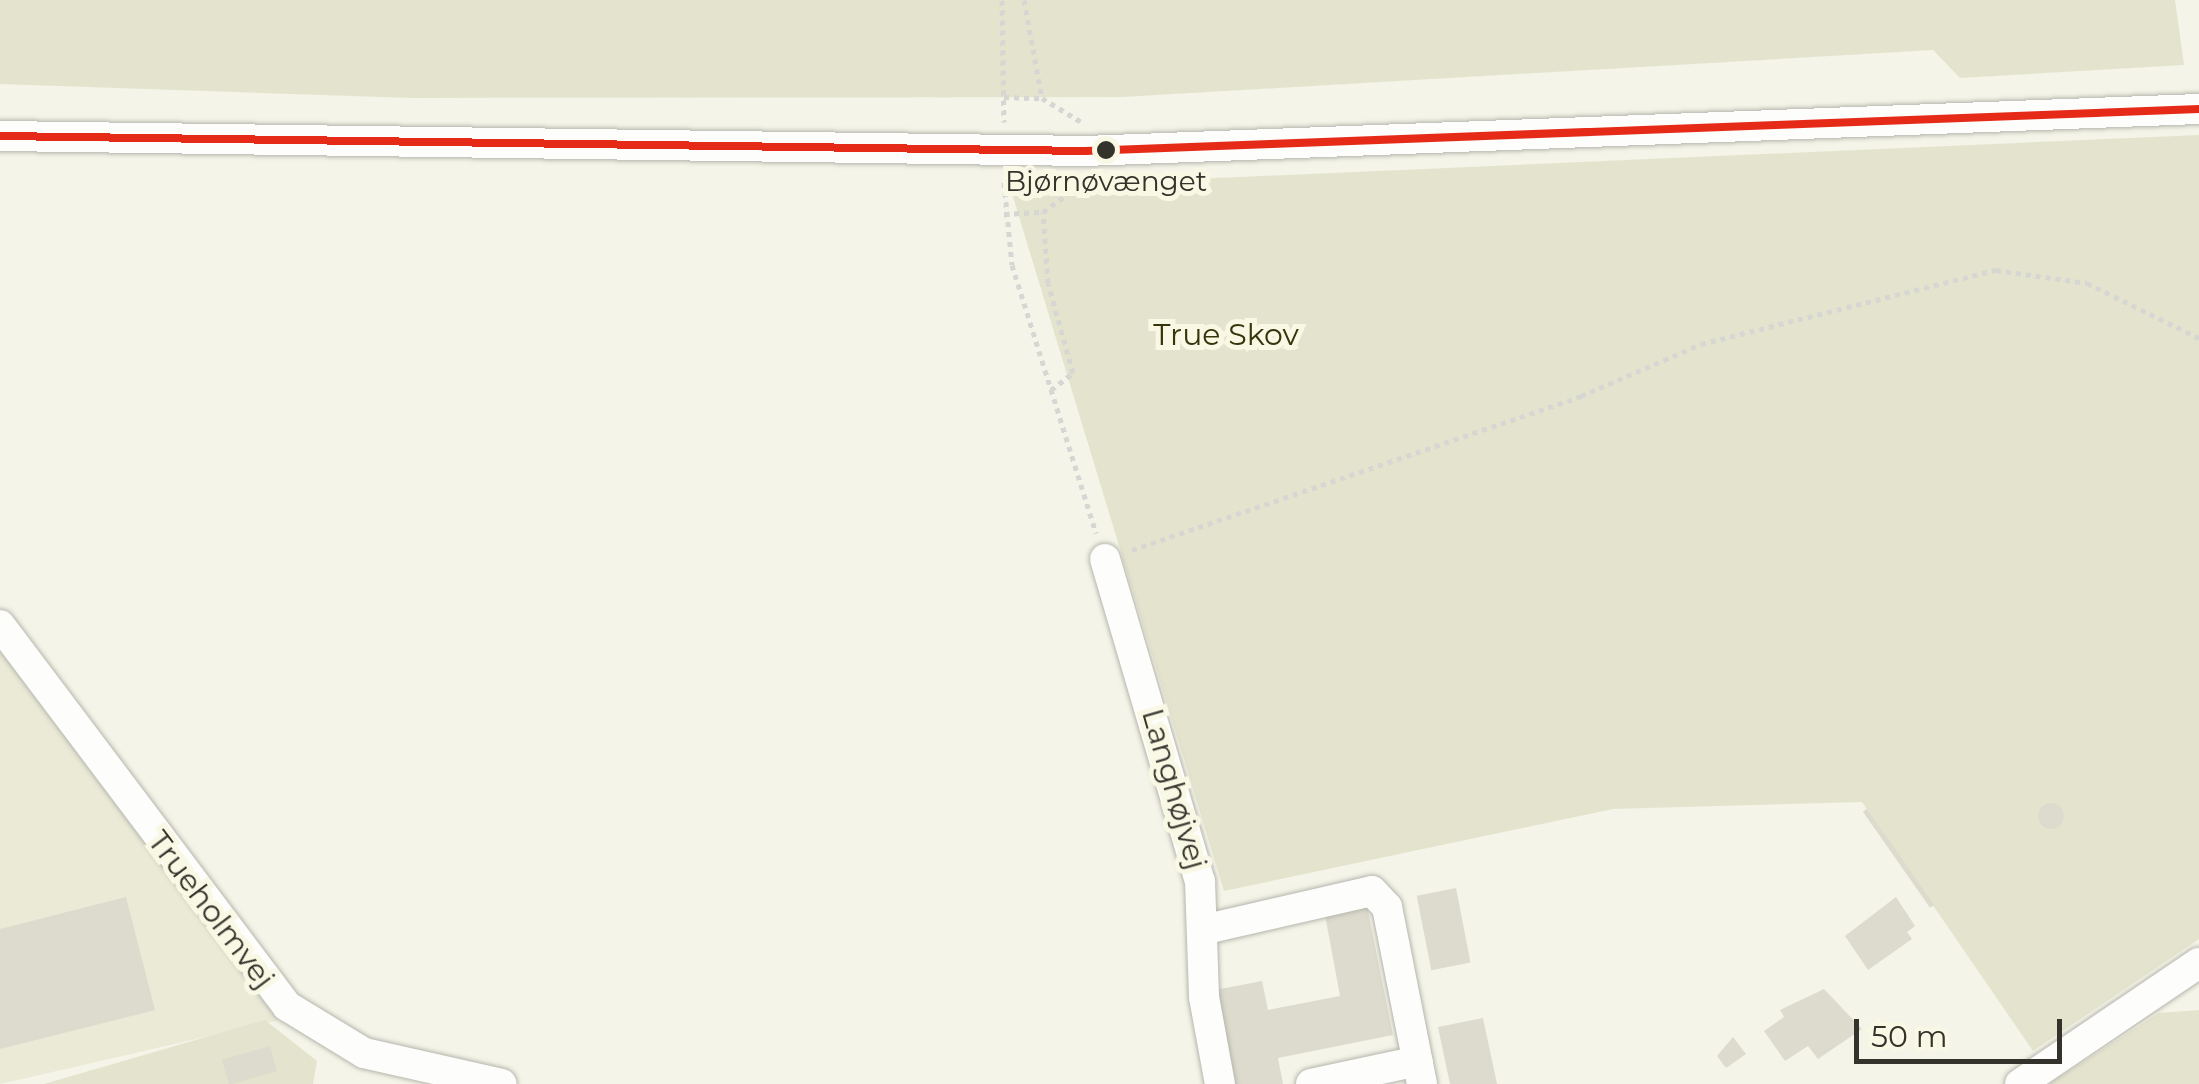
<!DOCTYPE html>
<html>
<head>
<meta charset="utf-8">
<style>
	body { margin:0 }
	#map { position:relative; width:2199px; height:1084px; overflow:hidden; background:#f4f4e8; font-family:Montserrat,sans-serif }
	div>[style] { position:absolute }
	.built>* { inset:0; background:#eaead7 }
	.green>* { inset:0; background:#e4e4ce }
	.building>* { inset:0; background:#dcdbcd; transform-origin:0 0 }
	.round { border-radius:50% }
	.path>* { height:5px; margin-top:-2.5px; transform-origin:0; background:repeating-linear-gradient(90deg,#d6d6d3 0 5px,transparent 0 10px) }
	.roads { filter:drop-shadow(0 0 2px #b6b6ae) drop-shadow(0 0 2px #b6b6ae) }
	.minor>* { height:30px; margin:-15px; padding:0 15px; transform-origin:15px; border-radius:15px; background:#fdfdfc }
	.bus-1>* { height:8px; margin:-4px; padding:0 4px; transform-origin:4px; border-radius:4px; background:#e52b18 }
	.dots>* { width:28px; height:28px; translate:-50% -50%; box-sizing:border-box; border:5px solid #f8f8e4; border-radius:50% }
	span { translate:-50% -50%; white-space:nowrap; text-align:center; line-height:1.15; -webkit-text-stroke:10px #f8f8e4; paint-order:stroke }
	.bus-label { font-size:28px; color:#33322b }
	.park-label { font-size:30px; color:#38350d }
	.street-label { font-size:30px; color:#33322b }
	.scale { position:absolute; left:1854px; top:1019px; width:208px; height:45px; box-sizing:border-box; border:5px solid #33322b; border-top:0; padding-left:12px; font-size:30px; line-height:35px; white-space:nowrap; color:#33322b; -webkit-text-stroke:8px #f8f8e4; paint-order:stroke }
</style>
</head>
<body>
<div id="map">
	<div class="built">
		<div style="clip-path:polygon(0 649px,279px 1020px,0 1084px)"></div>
	</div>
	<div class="green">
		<div style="clip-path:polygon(0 0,2175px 0,2184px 65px,1960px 78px,1933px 50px,1123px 97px,412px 98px,0 84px)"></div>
		<div style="clip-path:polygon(2199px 135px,2199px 939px,2033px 1051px,1862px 802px,1613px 809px,1224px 891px,1010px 187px)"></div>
		<div style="clip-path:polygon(2199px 1010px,2199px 1084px,2049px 1084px,2159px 1013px)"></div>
		<div style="clip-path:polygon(265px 1020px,317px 1061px,313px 1084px,44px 1084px)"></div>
	</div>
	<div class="building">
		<div class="round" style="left:2038px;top:803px;width:26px;height:26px"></div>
		<div style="left:1867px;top:809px;width:117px;height:5px;rotate:55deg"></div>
		<div style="left:1456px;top:888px;width:76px;height:40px;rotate:79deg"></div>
		<div style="clip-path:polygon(126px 897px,155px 1010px,0 1049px,0 929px)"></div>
		<div style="clip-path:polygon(1896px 897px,1915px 926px,1907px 932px,1912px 939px,1868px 970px,1845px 936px)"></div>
		<div style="clip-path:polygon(1367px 906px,1393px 1035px,1278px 1058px,1283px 1084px,1233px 1084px,1215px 990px,1262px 981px,1268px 1010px,1340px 996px,1325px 915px)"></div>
		<div style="clip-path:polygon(1824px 989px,1862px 1029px,1818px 1059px,1808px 1046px,1785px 1061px,1764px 1031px,1784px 1017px,1780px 1010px)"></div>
		<div style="clip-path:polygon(1483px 1018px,1497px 1084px,1450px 1084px,1438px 1027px)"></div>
		<div style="clip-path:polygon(1733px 1037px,1746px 1054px,1726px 1068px,1717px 1056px)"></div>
		<div style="left:270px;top:1046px;width:26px;height:50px;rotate:74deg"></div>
	</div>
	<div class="path">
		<div style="left:1002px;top:0;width:122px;rotate:89.1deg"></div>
		<div style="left:1024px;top:0;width:100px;rotate:79.6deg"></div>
		<div style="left:1004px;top:97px;width:38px;rotate:2deg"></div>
		<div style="left:1042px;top:98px;width:48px;rotate:31.4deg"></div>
		<div style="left:1004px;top:182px;width:83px;rotate:84.5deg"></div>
		<div style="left:1012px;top:265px;width:281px;rotate:72.6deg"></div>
		<div style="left:1004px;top:214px;width:37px;rotate:-3deg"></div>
		<div style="left:1051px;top:390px;width:28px;rotate:-38deg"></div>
		<div style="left:1073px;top:373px;width:93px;rotate:-105.5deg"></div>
		<div style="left:1048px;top:283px;width:71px;rotate:-94deg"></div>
		<div style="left:1043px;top:212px;width:41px;rotate:-36deg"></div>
		<div style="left:1076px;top:188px;width:12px;rotate:-81deg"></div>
		<div style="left:1132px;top:550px;width:475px;rotate:-18.9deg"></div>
		<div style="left:1581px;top:396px;width:131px;rotate:-23.4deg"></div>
		<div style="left:1701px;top:344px;width:304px;rotate:-14.1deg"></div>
		<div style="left:1996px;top:270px;width:92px;rotate:8.1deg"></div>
		<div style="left:2087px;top:283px;width:125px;rotate:26.2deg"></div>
	</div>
	<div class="roads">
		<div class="minor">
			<div style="left:0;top:136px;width:1085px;rotate:0.79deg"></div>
			<div style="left:1085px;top:151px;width:1115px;rotate:-2.16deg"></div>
			<div style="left:1105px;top:559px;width:336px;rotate:73.6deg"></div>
			<div style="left:1200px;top:881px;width:116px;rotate:88deg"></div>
			<div style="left:1204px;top:997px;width:88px;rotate:79.6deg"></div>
			<div style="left:0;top:625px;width:477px;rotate:53deg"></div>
			<div style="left:287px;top:1006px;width:90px;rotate:31.4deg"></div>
			<div style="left:364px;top:1053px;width:141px;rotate:12.7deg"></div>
			<div style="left:1202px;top:930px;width:174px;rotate:-12.9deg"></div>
			<div style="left:1372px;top:891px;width:22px;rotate:47deg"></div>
			<div style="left:1387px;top:907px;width:180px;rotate:78.8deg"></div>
			<div style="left:1311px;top:1084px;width:109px;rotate:-12.1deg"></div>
			<div style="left:2020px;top:1084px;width:216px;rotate:-34.1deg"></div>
		</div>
	</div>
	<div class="bus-1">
		<div style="left:0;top:136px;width:1085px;rotate:0.79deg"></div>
		<div style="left:1085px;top:151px;width:1115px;rotate:-2.16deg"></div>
	</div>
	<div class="dots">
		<div style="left:1106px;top:150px;background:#33322b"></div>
	</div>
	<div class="bus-label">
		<span style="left:1106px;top:181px">Bjørnøvænget</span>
	</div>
	<div class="park-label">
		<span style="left:1226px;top:335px">True Skov</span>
	</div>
	<div class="street-label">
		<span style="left:1174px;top:789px;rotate:74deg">Langhøjvej</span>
		<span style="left:211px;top:910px;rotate:53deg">Trueholmvej</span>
	</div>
	<div class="scale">50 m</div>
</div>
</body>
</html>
